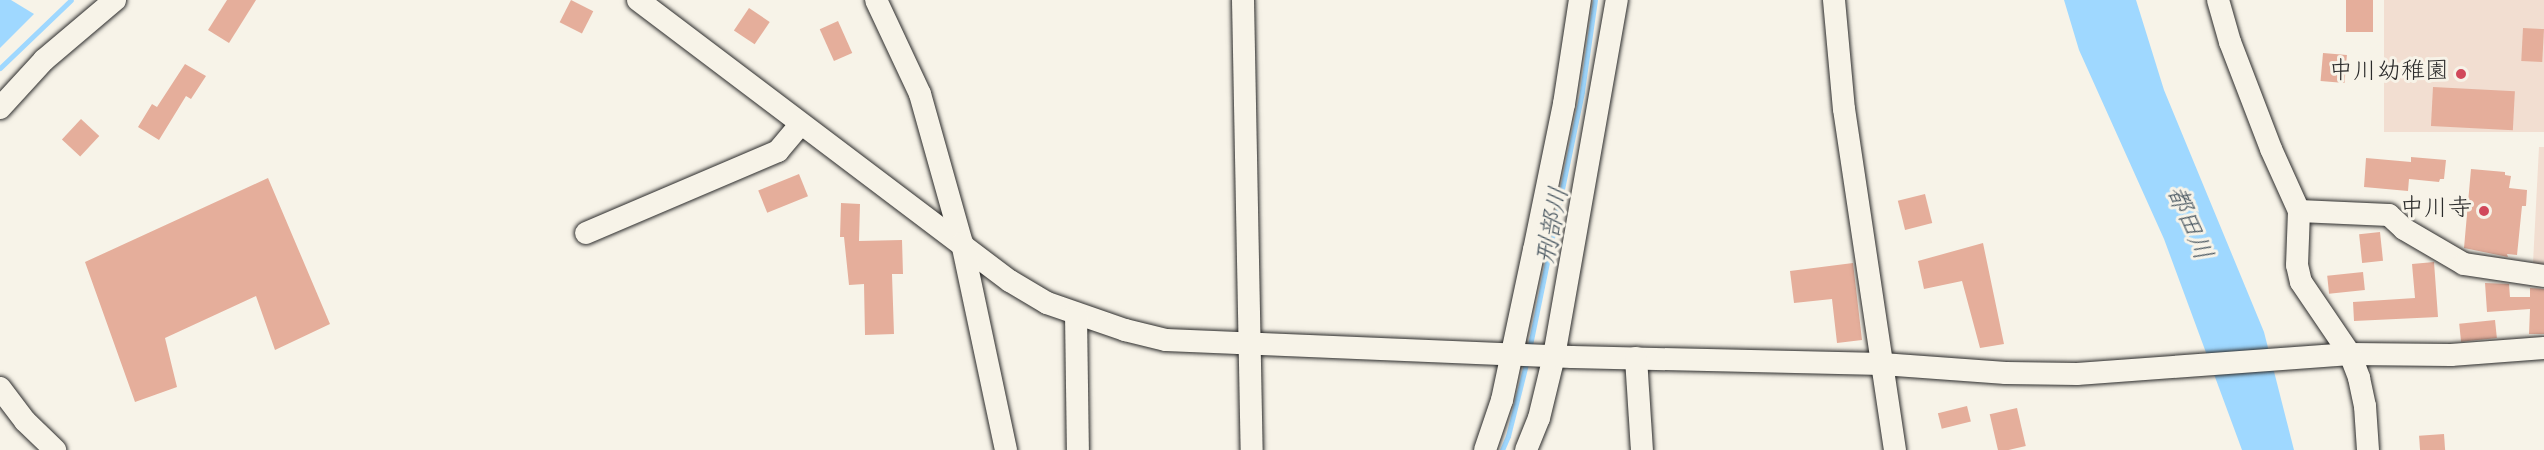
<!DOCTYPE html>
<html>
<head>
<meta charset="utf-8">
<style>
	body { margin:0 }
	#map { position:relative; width:2544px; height:450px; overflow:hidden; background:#f7f3e8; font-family:Dekko,"Klee One",sans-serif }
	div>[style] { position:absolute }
	.built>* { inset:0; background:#f2ded1; transform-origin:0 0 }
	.water>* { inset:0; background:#9fd8ff }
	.stream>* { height:5px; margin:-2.5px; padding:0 2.5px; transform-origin:2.5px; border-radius:2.5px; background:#9fd8ff }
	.building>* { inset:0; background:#e5ae9b; transform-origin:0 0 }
	.roads { filter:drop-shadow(0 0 2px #2b2b2b) drop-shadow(0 0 2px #2b2b2b) }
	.minor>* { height:22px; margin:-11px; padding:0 11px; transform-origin:11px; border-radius:11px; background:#f7f3e8 }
	.dots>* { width:16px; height:16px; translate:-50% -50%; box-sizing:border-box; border:3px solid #f7f3e8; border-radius:50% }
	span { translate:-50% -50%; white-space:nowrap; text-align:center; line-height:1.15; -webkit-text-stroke:6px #f7f3e8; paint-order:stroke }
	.poi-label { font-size:24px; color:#2b2b2b }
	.right { translate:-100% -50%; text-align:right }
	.water-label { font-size:26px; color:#485660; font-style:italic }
</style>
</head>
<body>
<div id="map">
	<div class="built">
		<div style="left:2384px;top:0;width:160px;height:132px"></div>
		<div style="clip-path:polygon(2539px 147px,2544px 147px,2544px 266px,2533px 263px)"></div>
	</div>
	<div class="water">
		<div style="clip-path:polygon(0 0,11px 0,34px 14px,0 48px)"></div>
		<div style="clip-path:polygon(2064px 0,2136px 0,2164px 90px,2264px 332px,2294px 450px,2242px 450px,2164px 239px,2079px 50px)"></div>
	</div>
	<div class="stream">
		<div style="left:0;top:68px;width:98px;rotate:-43.8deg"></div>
		<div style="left:1529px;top:350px;width:264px;rotate:-78.4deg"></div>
		<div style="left:1582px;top:91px;width:92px;rotate:-81.9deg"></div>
		<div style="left:1502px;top:450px;width:15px;rotate:-67deg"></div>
		<div style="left:1508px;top:436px;width:78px;rotate:-76deg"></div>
	</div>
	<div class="building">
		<div style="clip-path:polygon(227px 0,256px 0,229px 43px,208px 30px)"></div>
		<div style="left:571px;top:0;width:25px;height:25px;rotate:27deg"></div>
		<div style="left:2346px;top:0;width:27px;height:32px"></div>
		<div style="left:749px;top:8px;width:25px;height:27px;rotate:34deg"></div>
		<div style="left:838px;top:21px;width:35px;height:20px;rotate:66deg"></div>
		<div style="left:2523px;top:28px;width:21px;height:33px;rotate:3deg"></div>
		<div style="left:2323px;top:53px;width:24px;height:28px;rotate:5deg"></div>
		<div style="clip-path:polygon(185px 64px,206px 76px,191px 99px,186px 96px,159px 140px,138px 127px,152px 104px,157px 107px)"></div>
		<div style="left:2433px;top:87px;width:82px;height:39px;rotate:3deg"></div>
		<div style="left:81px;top:119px;width:25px;height:28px;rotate:43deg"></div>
		<div style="clip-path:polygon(2411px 157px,2446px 160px,2444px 179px,2440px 179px,2439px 182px,2409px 179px,2408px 191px,2364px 187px,2366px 158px,2411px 162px)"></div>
		<div style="clip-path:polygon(2471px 169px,2505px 172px,2505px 175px,2511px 176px,2509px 188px,2527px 190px,2526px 206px,2522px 206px,2517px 255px,2507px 254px,2508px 257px,2464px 248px)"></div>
		<div style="left:799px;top:174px;width:24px;height:44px;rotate:68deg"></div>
		<div style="clip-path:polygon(268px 178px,330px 324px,275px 350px,256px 296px,165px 338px,177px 387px,135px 402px,85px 262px)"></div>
		<div style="left:1925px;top:194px;width:30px;height:28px;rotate:76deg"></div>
		<div style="clip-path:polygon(841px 203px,860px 204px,859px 241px,902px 240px,903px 274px,892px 274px,894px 334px,865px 335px,864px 284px,849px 285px,844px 237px,840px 237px)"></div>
		<div style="left:2380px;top:232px;width:29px;height:21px;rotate:84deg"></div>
		<div style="clip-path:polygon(1983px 243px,2004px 344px,1980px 348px,1962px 281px,1924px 289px,1918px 261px)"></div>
		<div style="clip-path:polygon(2434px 262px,2438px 317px,2354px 321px,2353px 302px,2415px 298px,2412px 264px)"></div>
		<div style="clip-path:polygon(1853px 263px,1862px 340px,1837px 343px,1832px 299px,1794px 303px,1790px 271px)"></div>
		<div style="left:2363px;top:272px;width:18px;height:36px;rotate:84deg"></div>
		<div style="clip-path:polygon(2485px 283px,2509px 284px,2510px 297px,2530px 297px,2530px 288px,2544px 289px,2544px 334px,2529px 334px,2530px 309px,2487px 312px)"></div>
		<div style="left:2495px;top:320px;width:18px;height:36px;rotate:84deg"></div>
		<div style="left:1967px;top:406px;width:16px;height:30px;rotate:76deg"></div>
		<div style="left:2017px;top:408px;width:39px;height:28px;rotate:77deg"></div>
		<div style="left:2444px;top:434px;width:16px;height:25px;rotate:86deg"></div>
	</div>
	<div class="roads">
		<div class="minor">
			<div style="left:638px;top:0;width:466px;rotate:37.1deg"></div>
			<div style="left:1010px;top:281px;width:43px;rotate:30.7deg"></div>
			<div style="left:1047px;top:303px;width:83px;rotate:19.1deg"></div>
			<div style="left:1125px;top:330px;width:42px;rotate:13.7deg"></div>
			<div style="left:1166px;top:340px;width:406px;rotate:2.4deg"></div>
			<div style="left:1572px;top:357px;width:310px;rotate:1.3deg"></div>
			<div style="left:1882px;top:364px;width:124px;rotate:4.2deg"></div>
			<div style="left:2006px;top:373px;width:71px;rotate:0.8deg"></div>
			<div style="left:2077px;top:374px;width:274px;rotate:-4.2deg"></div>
			<div style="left:2350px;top:354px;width:101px;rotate:0.6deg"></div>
			<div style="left:2451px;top:355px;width:93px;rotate:-4.3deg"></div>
			<div style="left:876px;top:0;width:104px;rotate:64.9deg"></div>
			<div style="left:920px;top:94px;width:155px;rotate:74.3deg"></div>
			<div style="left:962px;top:243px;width:212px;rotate:78deg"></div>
			<div style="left:1243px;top:0;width:450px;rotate:88.9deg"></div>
			<div style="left:1834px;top:0;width:109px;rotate:84.8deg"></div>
			<div style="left:1844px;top:109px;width:345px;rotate:81.5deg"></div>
			<div style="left:2218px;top:0;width:44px;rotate:74.1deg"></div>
			<div style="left:2230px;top:42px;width:115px;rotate:69deg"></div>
			<div style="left:2271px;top:149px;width:68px;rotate:65.7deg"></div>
			<div style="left:2299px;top:211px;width:54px;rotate:92.1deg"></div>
			<div style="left:2297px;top:265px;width:17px;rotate:77deg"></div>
			<div style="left:2301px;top:282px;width:87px;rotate:55.8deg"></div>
			<div style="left:2350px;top:354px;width:26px;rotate:69deg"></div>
			<div style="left:2359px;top:378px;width:29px;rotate:78deg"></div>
			<div style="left:2365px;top:406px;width:44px;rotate:86.1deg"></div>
			<div style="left:0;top:108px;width:65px;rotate:-47.5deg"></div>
			<div style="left:44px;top:60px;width:93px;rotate:-40.2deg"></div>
			<div style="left:2299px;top:211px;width:90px;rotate:2.5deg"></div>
			<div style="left:2389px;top:215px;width:21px;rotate:43deg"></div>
			<div style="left:2404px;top:229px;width:69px;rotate:30.3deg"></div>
			<div style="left:2464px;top:264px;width:81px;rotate:8.5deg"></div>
			<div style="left:586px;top:233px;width:209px;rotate:-23.1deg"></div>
			<div style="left:778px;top:151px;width:34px;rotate:-50deg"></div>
			<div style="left:1076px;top:314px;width:136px;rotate:89.2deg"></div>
			<div style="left:1636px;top:358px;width:92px;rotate:86.3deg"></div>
			<div style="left:0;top:388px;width:41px;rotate:52.9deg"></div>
			<div style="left:25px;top:421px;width:42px;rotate:44deg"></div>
			<div style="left:1485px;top:450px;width:53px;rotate:-71.2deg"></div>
			<div style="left:1502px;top:400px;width:153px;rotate:-78deg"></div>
			<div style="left:1534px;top:250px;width:149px;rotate:-78.4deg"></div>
			<div style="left:1564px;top:104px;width:105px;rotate:-81.3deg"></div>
			<div style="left:1526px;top:450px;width:35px;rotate:-68deg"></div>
			<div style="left:1539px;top:418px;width:64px;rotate:-76.4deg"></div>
			<div style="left:1554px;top:356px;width:362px;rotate:-80deg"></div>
		</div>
	</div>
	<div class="dots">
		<div style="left:2461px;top:74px;background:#d1495b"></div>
		<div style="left:2484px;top:211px;background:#d1495b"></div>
	</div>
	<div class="poi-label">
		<span class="right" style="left:2449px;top:74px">中川幼稚園</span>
		<span class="right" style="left:2472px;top:211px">中川寺</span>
	</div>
	<div class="water-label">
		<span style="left:2187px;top:224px;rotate:67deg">都田川</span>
		<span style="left:1555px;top:226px;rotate:-79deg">刑部川</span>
	</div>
</div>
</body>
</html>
